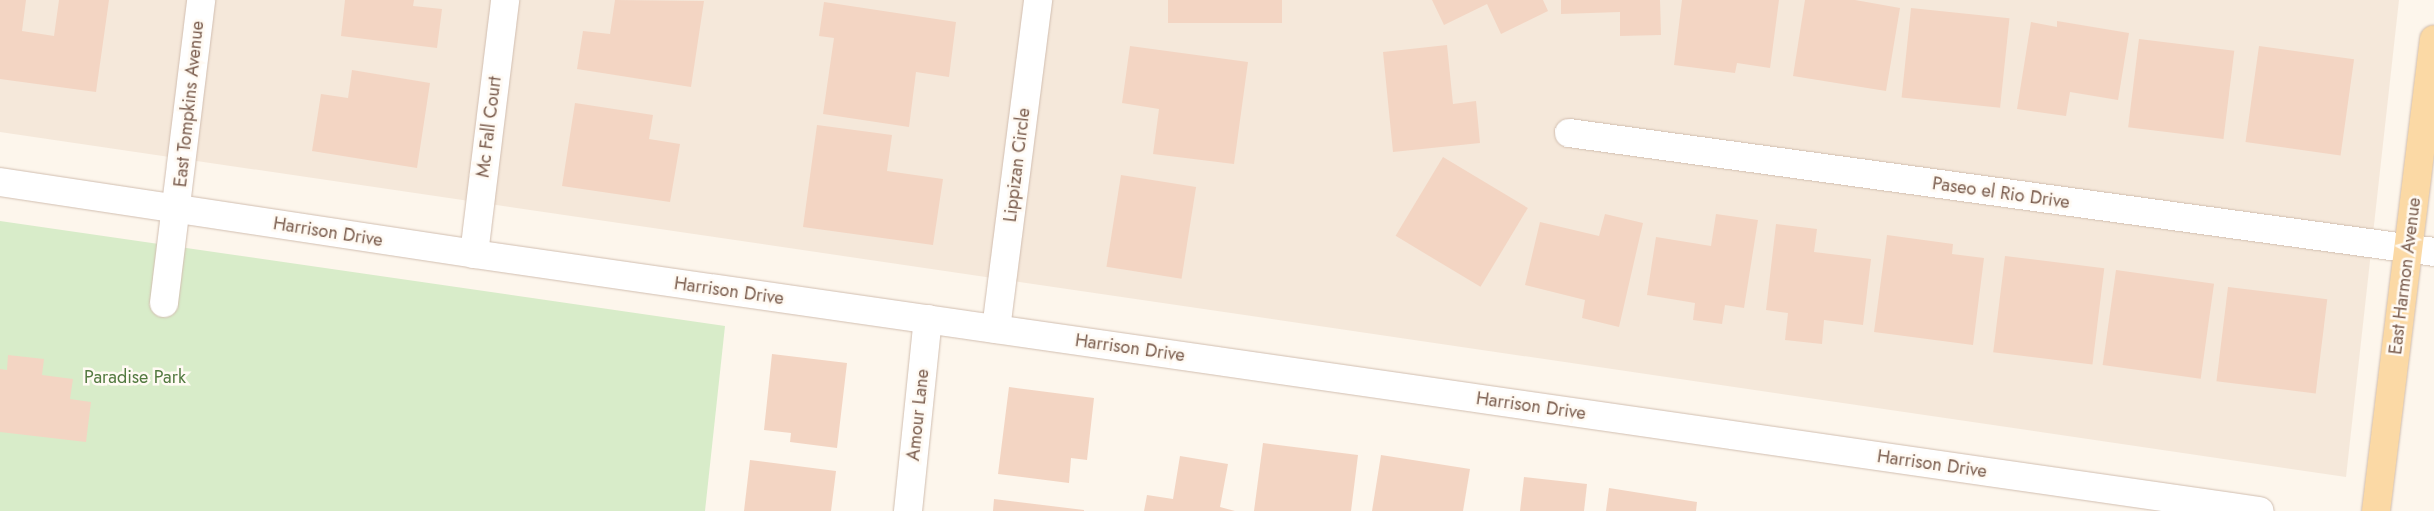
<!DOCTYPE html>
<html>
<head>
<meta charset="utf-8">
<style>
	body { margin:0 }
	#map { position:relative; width:2434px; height:511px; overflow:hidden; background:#fdf6ec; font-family:Jost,sans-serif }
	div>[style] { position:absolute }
	.residential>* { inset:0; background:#f5e8da }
	.green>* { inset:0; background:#d8ecc9 }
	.building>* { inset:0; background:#f3d5c3; transform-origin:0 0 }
	.roads { filter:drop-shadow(0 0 1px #d1beb0) drop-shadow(0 0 1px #d1beb0) }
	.minor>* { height:28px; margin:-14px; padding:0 14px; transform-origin:14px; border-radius:14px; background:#fff }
	.major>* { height:28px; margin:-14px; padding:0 14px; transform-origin:14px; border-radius:14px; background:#fbd9a5 }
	span { translate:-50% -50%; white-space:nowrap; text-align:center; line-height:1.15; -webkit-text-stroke:5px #fffaf3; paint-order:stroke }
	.street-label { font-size:18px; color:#7a5c4d }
	.park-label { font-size:18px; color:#537a41 }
</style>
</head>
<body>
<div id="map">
	<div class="residential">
		<div style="clip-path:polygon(0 0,2399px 0,2346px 477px,0 132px)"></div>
	</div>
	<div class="green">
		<div style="clip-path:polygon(0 221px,725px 326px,705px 511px,0 511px)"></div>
	</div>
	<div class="building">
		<div style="clip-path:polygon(0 0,26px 0,22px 31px,54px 36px,59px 0,109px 0,96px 92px,0 79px)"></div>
		<div style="clip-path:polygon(345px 0,414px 0,413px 6px,442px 9px,437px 48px,341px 36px)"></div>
		<div style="clip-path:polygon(615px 0,704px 1px,691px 87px,577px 69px,583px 31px,610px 34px)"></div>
		<div style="left:1168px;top:0;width:114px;height:23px"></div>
		<div style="clip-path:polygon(1432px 0,1543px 0,1548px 11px,1501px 34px,1487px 4px,1444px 25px)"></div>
		<div style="clip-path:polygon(1561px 0,1660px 0,1661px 35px,1620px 36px,1620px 12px,1561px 14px)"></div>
		<div style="clip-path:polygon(1682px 0,1779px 0,1770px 68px,1737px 63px,1735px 73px,1674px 65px)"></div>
		<div style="clip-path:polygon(1805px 0,1855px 0,1900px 8px,1886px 91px,1793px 76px)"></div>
		<div style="clip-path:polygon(824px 2px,956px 22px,949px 77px,916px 72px,909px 127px,823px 114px,834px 38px,819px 36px)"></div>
		<div style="left:1911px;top:8px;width:99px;height:90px;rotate:6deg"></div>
		<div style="clip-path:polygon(2057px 21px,2129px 33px,2118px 100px,2070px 92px,2066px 116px,2017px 109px,2031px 22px,2057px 27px)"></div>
		<div style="left:2139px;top:39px;width:96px;height:89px;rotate:7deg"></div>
		<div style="clip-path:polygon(1447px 45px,1453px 104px,1476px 101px,1480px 143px,1393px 152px,1383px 52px)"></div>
		<div style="clip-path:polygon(1130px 46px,1248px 62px,1234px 164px,1153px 154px,1159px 109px,1122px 103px)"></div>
		<div style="left:2259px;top:46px;width:96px;height:97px;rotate:8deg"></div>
		<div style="clip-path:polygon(352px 70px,430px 83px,417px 168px,312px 151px,321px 94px,348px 98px)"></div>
		<div style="clip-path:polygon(575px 103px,653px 115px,649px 139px,680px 144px,670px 202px,562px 186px)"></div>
		<div style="clip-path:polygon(817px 125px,892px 135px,887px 171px,943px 179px,933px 245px,803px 227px)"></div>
		<div style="left:1443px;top:157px;width:99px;height:92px;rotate:31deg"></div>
		<div style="left:1121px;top:175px;width:76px;height:93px;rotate:9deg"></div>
		<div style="clip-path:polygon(1605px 214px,1643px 223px,1619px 327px,1582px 318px,1585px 300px,1525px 285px,1540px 222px,1599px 236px)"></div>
		<div style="clip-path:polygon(1716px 214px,1758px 220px,1744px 308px,1725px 305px,1722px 324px,1693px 320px,1695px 303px,1647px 295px,1656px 237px,1711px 246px)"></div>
		<div style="clip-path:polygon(1776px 224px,1817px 229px,1814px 252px,1871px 259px,1863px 325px,1824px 320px,1822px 344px,1785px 340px,1788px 313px,1766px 310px)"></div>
		<div style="clip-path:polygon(1887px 235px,1953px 244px,1952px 254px,1984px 258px,1973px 345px,1874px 332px)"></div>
		<div style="left:2005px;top:256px;width:100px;height:97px;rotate:7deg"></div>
		<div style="left:2116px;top:270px;width:99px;height:96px;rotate:8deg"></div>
		<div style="left:2228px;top:287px;width:100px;height:95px;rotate:7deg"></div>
		<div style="clip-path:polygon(772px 354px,847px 363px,837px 448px,790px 442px,791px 433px,764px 430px)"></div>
		<div style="clip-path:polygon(8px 355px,44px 359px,42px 375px,73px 379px,70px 399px,91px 402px,86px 442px,0 432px,0 369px,7px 370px)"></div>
		<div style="clip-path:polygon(1009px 387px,1094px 398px,1087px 460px,1071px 458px,1069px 483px,998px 474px)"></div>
		<div style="clip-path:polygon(1263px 443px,1358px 455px,1351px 511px,1254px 511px)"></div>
		<div style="clip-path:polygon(1381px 455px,1470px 469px,1463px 511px,1372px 511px)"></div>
		<div style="clip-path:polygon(1180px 456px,1228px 464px,1220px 507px,1235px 511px,1144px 511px,1147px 495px,1173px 499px)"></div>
		<div style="clip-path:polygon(750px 460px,836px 471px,831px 511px,744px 511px)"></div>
		<div style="clip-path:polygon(1524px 477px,1587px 484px,1584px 511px,1520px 511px)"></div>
		<div style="clip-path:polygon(1609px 488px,1697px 502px,1696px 511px,1606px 511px)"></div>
		<div style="clip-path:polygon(994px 499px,1084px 510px,1084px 511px,993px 511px)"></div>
	</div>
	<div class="roads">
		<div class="minor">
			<div style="left:1569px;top:133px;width:873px;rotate:7.83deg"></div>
			<div style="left:0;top:182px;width:479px;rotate:8.6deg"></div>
			<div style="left:474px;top:254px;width:1804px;rotate:8.19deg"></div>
			<div style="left:474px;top:254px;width:256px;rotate:-83deg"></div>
			<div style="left:164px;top:303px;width:305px;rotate:-83deg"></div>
			<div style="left:996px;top:329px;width:332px;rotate:-82.7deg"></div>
			<div style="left:908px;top:511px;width:193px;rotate:-84.1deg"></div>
		</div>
		<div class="major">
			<div style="left:2376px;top:511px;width:475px;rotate:-83deg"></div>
		</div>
	</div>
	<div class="street-label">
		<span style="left:189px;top:104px;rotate:-84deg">East Tompkins Avenue</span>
		<span style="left:489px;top:127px;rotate:-83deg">Mc Fall Court</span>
		<span style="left:1017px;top:165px;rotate:-83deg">Lippizan Circle</span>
		<span style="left:2001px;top:193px;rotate:8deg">Paseo el Rio Drive</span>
		<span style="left:328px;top:232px;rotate:9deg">Harrison Drive</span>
		<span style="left:2405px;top:276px;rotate:-83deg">East Harmon Avenue</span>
		<span style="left:729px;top:291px;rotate:8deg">Harrison Drive</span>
		<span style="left:1130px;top:348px;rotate:8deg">Harrison Drive</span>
		<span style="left:1531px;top:406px;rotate:8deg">Harrison Drive</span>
		<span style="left:918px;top:415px;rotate:-84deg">Amour Lane</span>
		<span style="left:1932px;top:464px;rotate:8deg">Harrison Drive</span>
	</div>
	<div class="park-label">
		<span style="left:135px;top:377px">Paradise Park</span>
	</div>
</div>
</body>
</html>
